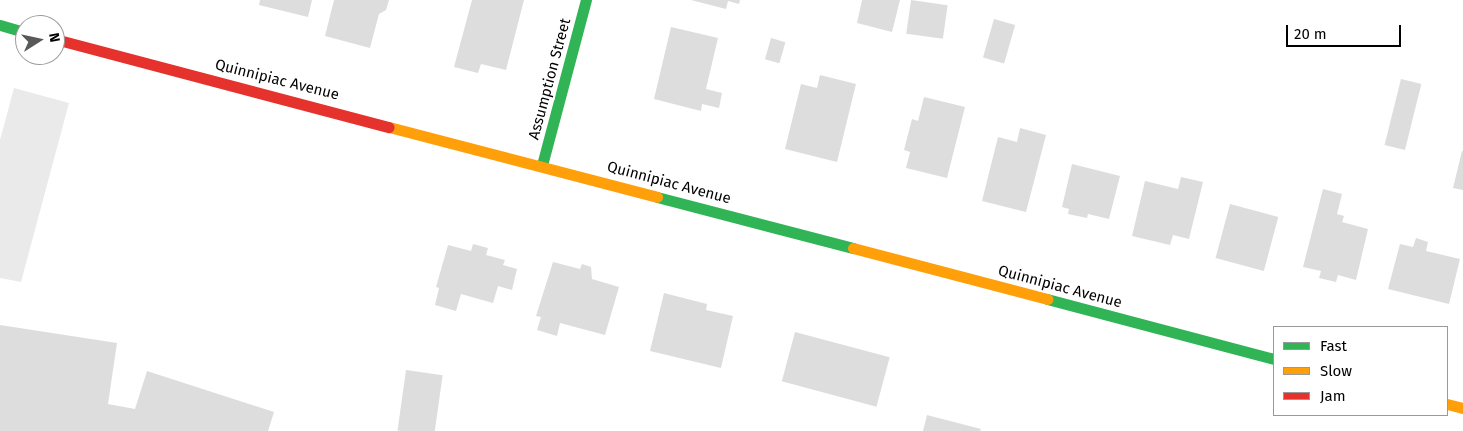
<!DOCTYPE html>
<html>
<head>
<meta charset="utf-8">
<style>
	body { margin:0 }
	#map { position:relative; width:1463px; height:431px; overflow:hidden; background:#fff; font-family:"Fira Sans",sans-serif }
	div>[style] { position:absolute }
	.green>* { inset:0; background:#eaeaea }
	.building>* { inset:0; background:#ddd; transform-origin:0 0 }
	.fast>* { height:11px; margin:-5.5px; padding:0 5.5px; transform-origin:5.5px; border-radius:5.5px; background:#30b455 }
	.slow>* { height:11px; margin:-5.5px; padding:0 5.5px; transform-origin:5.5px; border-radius:5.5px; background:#ff9f0a }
	.jam>* { height:11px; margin:-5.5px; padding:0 5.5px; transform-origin:5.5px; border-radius:5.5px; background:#e5322d }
	span { translate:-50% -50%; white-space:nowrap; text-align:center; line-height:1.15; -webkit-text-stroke:4px #fff; paint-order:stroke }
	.street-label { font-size:15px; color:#000 }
	.legend { position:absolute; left:1273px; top:326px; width:175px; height:90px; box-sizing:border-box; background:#fff; border:1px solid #999; margin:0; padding:6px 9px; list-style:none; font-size:15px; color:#000 }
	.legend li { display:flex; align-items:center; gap:10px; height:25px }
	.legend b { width:25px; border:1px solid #999 }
	.north { position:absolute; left:15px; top:15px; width:50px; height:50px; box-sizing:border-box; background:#fff; border:1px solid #999; border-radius:50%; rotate:80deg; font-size:14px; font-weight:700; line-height:20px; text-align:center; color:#000 }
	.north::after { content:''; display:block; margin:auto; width:18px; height:22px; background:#595959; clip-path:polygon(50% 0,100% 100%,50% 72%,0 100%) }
	.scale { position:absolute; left:1286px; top:25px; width:115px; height:22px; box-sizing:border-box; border:2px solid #000; border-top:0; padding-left:6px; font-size:15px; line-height:18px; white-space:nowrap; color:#000; -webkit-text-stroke:4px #fff; paint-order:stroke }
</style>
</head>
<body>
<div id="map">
	<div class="green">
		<div style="clip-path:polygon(14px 88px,69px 103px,21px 282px,0 278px,0 140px)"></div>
	</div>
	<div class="building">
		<div style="clip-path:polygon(260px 0,312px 0,308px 17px,259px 5px)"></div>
		<div style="clip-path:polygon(334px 0,389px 0,386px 10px,379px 14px,370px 48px,325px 36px)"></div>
		<div style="clip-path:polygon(472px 0,524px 0,506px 70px,481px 64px,478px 73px,454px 67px)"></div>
		<div style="clip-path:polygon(691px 0,740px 0,739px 4px,728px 1px,726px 9px)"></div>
		<div style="clip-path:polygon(862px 0,900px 0,892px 32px,857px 23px)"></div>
		<div style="left:911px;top:0;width:37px;height:34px;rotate:8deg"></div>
		<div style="left:994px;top:19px;width:22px;height:40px;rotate:16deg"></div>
		<div style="clip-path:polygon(671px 27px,718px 38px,706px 89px,722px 93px,719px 108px,702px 104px,701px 111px,654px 99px)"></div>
		<div style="left:771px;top:38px;width:15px;height:22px;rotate:16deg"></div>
		<div style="clip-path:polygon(820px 75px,856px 84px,837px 162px,785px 149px,801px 84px,817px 88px)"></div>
		<div style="left:1401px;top:79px;width:21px;height:68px;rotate:14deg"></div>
		<div style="clip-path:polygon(924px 97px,965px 107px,947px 178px,906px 168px,910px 152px,904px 150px,912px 119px,918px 121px)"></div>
		<div style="clip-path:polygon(1020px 128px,1046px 135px,1026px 212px,982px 201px,998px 137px,1017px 142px)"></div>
		<div style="clip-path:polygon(1462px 151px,1463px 151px,1463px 190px,1453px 188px)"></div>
		<div style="clip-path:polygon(1072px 164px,1120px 176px,1109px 219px,1088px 214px,1087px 218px,1068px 214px,1069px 209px,1062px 207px)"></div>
		<div style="clip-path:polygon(1181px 177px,1203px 182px,1189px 239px,1173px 235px,1170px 245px,1132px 236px,1145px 181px,1178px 189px)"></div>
		<div style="clip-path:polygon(1323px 189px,1342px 194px,1337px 214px,1344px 216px,1342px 222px,1368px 229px,1356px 280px,1338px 275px,1336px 282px,1319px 278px,1321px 271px,1303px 267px)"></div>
		<div style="left:1230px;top:204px;width:50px;height:56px;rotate:15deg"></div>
		<div style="clip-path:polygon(1416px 238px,1428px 242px,1426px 251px,1460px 259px,1449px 304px,1388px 289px,1400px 244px,1413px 247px)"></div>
		<div style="clip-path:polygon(473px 244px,488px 248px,486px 255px,505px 260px,503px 265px,517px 269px,512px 290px,498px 286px,493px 303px,461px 294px,456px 311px,435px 305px,439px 288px,436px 287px,448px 245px,471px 251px)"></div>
		<div style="clip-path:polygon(553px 262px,580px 269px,582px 264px,591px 267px,592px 279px,619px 287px,605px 335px,560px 323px,557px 336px,537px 330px,541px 317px,536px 316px)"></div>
		<div style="clip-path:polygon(664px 293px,707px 304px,706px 310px,733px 316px,721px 368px,650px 351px)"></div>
		<div style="clip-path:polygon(0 325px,117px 343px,108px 404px,135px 409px,147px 371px,274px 412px,268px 431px,0 431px)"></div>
		<div style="left:795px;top:332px;width:98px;height:51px;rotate:15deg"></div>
		<div style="left:406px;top:370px;width:37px;height:61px;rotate:8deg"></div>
		<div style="clip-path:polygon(927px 415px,981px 429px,980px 431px,923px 431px)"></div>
	</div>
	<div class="fast">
		<div style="left:0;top:25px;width:26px;rotate:16deg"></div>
		<div style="left:542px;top:165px;width:171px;rotate:-75.1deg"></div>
		<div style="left:657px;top:197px;width:203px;rotate:14.6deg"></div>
		<div style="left:1047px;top:299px;width:235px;rotate:14.8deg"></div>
	</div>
	<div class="slow">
		<div style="left:389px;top:127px;width:277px;rotate:14.6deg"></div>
		<div style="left:853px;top:248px;width:201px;rotate:14.7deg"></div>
		<div style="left:1447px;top:404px;width:16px;rotate:14deg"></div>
	</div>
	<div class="jam">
		<div style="left:55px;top:39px;width:345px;rotate:14.8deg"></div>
	</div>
	<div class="street-label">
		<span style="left:550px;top:79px;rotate:-75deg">Assumption Street</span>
		<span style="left:277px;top:80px;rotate:14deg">Quinnipiac Avenue</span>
		<span style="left:669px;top:183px;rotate:15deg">Quinnipiac Avenue</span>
		<span style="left:1060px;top:287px;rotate:15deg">Quinnipiac Avenue</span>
	</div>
	<ul class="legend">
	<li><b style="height:6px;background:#30b455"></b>Fast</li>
	<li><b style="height:6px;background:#ff9f0a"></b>Slow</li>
	<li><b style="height:6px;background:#e5322d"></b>Jam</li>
	</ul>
	<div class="north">N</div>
	<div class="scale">20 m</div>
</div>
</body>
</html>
